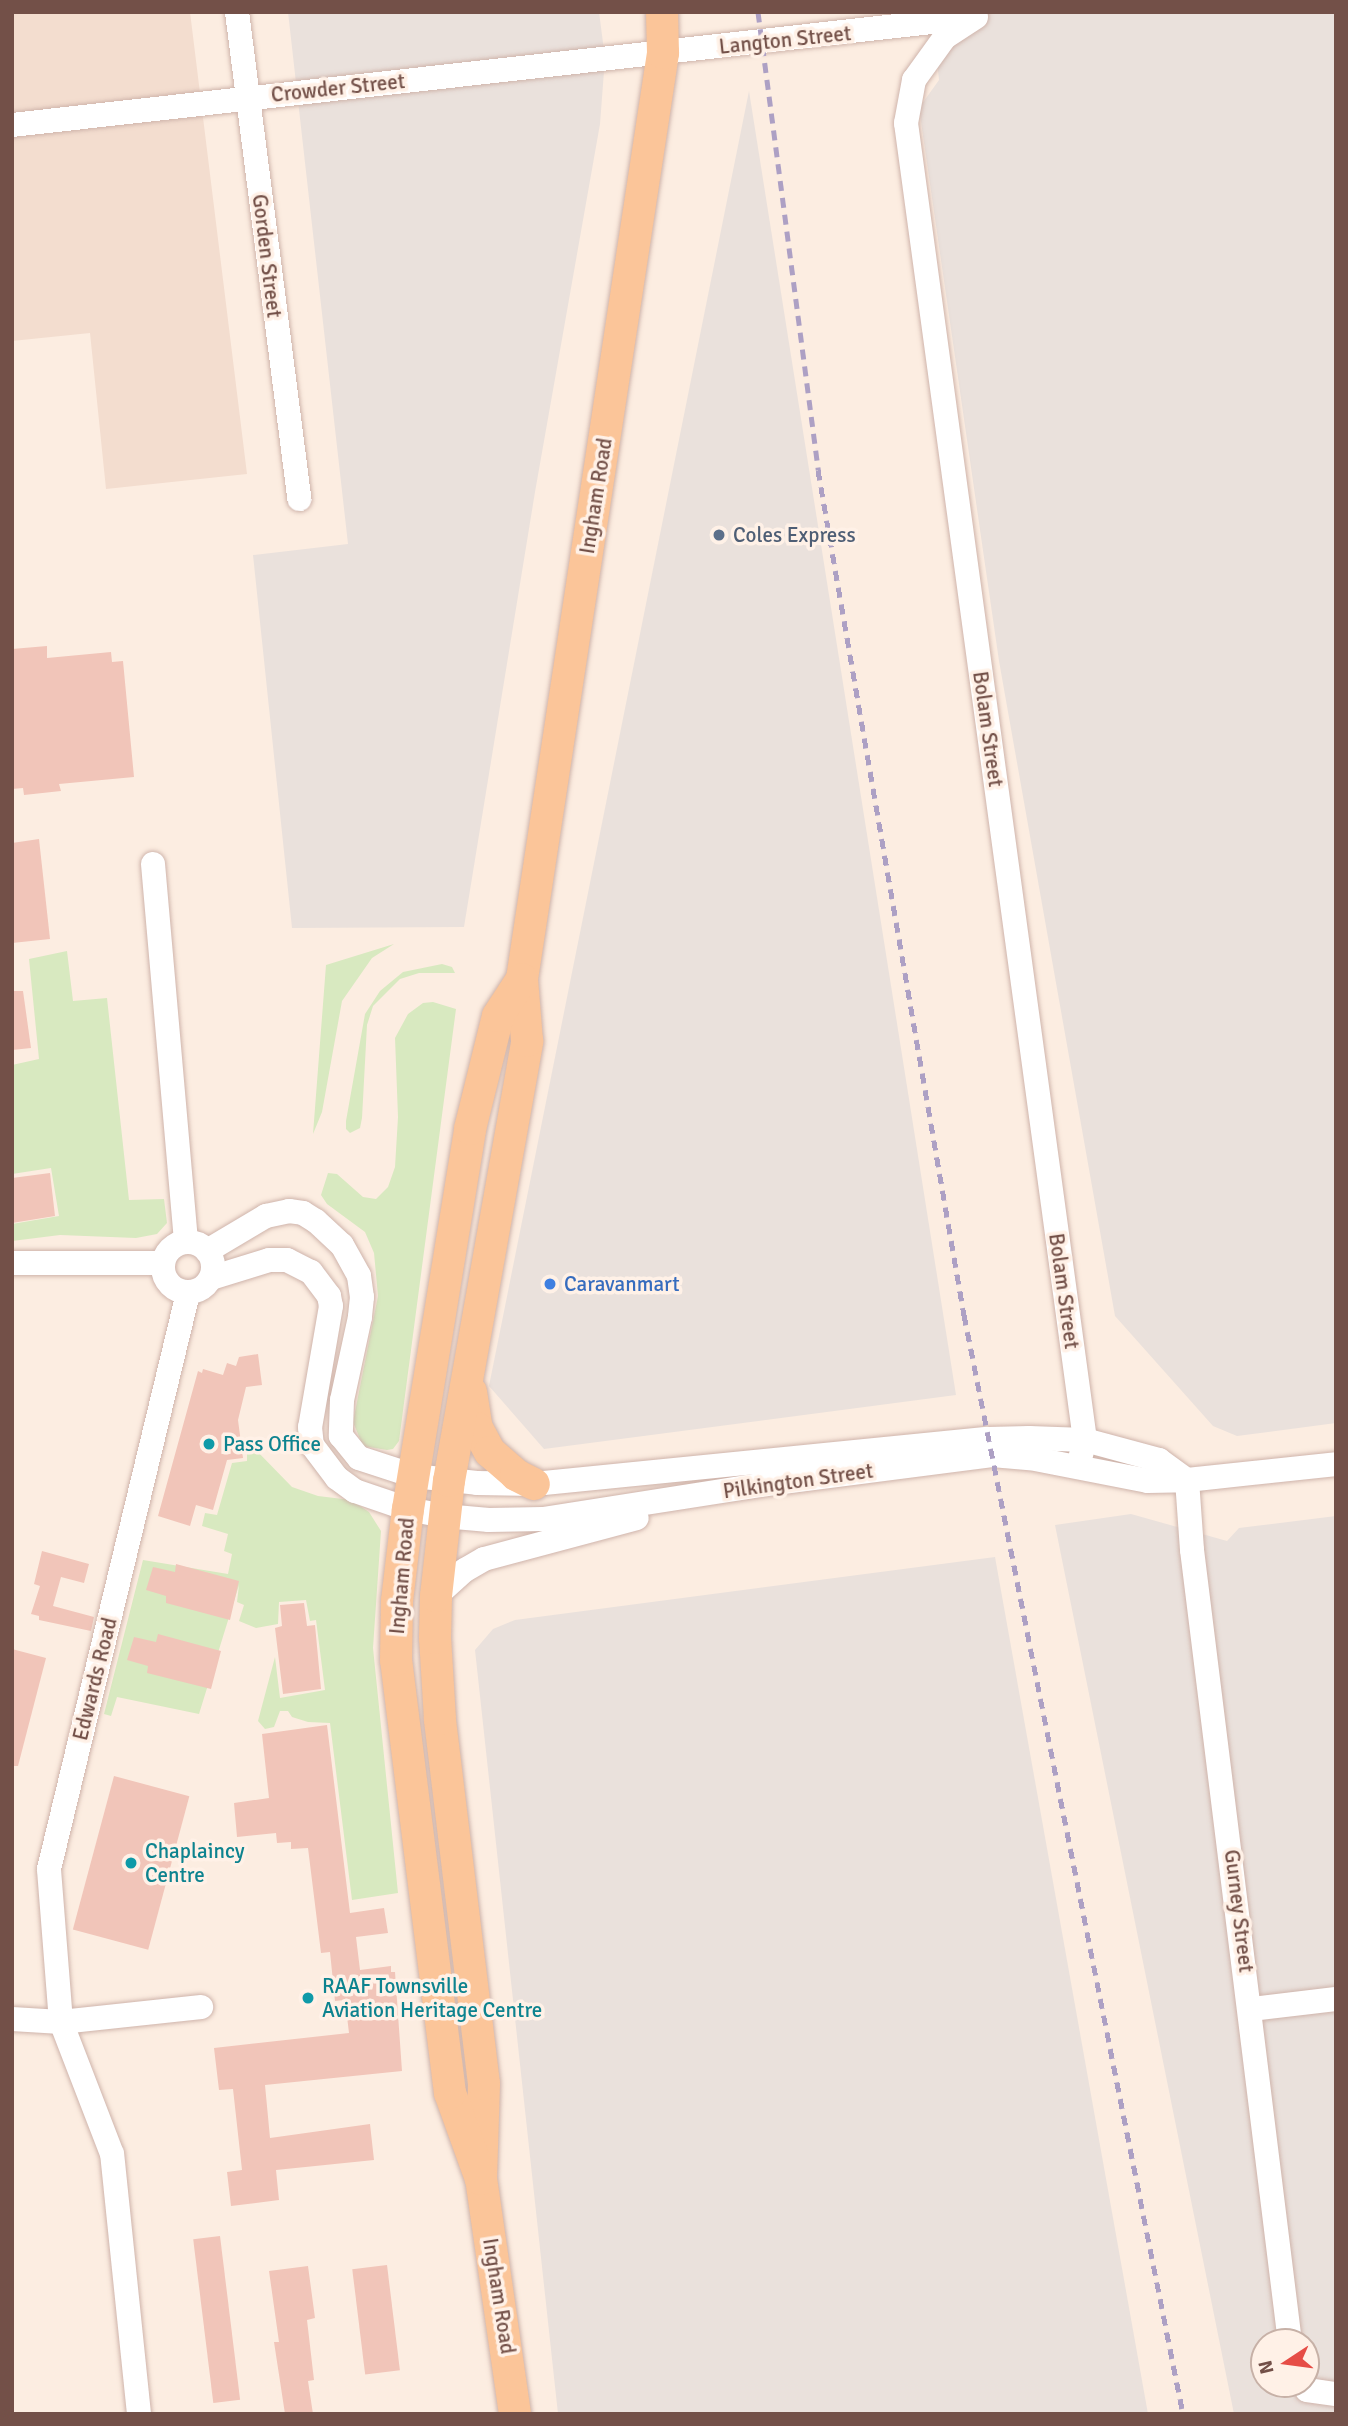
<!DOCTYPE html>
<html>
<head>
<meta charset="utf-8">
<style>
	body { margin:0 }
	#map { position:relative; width:1348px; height:2426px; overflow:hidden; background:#fcede1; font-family:Signika,sans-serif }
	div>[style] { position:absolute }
	.residential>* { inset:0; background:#f3ddcf }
	.industrial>* { inset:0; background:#eae1dc }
	.green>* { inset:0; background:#d8e9c0 }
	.building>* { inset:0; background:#f1c5b9; transform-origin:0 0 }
	.roads { filter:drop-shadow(0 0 2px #cfb4ab) drop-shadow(0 0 2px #cfb4ab) }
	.minor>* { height:24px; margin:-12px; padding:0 12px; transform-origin:12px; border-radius:12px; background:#fff }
	.minor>.ring { margin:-12px; padding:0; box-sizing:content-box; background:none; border:24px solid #fff; border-radius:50% }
	.major>* { height:32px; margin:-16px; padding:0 16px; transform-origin:16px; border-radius:16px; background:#fbc599 }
	.rail>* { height:5px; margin-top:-2.5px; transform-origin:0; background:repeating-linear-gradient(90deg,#ada0c4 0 10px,transparent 0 17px) }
	.dots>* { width:19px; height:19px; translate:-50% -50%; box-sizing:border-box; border:4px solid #fff1e7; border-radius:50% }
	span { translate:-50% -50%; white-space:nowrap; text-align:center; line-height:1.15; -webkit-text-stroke:7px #fff1e7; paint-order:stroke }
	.street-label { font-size:21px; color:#735048 }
	.service-label { font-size:21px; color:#4e5e75 }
	.left { translate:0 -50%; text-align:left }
	.shop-label { font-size:21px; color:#366cbe }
	.culture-label { font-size:21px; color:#0d838f }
	.frame { position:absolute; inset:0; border:14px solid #735048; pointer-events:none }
	.north { position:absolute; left:1250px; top:2328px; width:70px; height:70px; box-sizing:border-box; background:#fff1e7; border:2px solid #c7b1a7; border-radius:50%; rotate:257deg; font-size:19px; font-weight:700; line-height:28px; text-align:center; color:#735048 }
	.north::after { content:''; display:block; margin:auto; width:24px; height:32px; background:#e64d46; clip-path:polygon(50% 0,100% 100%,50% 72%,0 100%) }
</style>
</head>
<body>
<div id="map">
	<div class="residential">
		<div style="clip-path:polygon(12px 12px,190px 12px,247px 474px,106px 489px,90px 333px,12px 341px)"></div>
	</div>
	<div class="industrial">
		<div style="clip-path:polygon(288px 12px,599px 12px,605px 58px,600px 124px,535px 492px,464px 927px,292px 928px,253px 555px,348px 544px)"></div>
		<div style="clip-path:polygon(932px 12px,1336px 12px,1336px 1423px,1237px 1436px,1213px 1426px,1115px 1316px,999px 661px,919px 108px,939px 80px)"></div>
		<div style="clip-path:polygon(749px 91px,956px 1395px,544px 1449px,489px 1386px)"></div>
		<div style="clip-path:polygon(evenodd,1131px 1514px,1227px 1541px,1239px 1528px,1336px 1516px,1336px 2414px,1234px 2414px,1055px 1525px,1131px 1514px,1264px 2342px,1306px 2342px,1306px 2384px,1264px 2384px,1264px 2342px)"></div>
		<div style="clip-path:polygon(995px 1557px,1148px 2414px,558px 2414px,475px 1650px,493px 1629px,515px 1620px)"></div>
	</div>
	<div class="green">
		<div style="clip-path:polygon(394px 944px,372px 958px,342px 1001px,322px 1112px,313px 1134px,326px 965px)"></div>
		<div style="clip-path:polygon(67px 951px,73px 1001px,107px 998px,129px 1200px,164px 1199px,167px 1223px,157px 1234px,136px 1238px,60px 1235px,12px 1241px,12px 1224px,59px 1216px,51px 1168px,12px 1174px,12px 1065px,39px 1059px,29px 959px)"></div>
		<div style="clip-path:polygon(442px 964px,452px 967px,455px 973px,419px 973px,400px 979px,373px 1006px,367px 1025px,362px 1118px,360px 1128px,350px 1133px,346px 1129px,346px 1121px,365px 1014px,380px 991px,403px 972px)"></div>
		<div style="clip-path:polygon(433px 1002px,456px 1009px,399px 1441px,393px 1449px,387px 1450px,363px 1446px,353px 1422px,378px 1296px,374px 1253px,365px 1232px,327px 1204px,321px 1195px,328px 1173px,337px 1174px,363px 1197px,376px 1199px,388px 1187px,395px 1167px,398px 1117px,395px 1038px,408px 1014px,423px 1003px)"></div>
		<div style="clip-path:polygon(254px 1448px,292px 1487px,318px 1496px,351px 1500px,369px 1512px,381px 1531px,373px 1648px,398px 1893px,352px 1900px,330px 1723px,308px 1722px,292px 1717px,288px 1711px,280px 1711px,274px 1727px,265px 1729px,258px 1721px,275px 1657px,280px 1698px,325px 1690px,316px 1620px,310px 1621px,306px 1600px,279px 1602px,278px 1624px,256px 1628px,239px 1621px,244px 1605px,237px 1602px,239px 1585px,199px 1714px,117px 1697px,111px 1716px,104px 1714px,143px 1560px,228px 1574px,232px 1554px,224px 1551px,228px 1534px,202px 1526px,205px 1513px,217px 1515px,232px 1463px,247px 1461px,247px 1451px)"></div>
	</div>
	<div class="building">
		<div style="clip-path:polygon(47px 646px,47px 658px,111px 652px,112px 662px,123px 661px,134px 777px,59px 784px,61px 791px,24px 795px,23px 788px,12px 789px,12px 649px)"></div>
		<div style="clip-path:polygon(39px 839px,50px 939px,12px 943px,12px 843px)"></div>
		<div style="clip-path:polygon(12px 991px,23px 991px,31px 1048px,12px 1050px)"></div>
		<div style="clip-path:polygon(50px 1173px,55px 1216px,12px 1223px,12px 1178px)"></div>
		<div style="clip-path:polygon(258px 1354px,262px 1385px,246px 1387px,238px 1420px,243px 1458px,227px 1460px,213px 1510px,196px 1505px,190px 1526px,158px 1516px,198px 1371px,202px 1373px,203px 1369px,223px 1375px,227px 1363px,236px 1366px,239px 1357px)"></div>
		<div style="clip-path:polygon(42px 1551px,89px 1564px,84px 1583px,61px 1577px,53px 1606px,94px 1617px,91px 1631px,39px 1620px,39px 1616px,31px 1614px,40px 1586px,34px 1584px)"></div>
		<div style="clip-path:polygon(176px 1564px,239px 1581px,230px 1620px,166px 1603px,166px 1596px,146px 1590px,153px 1567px,175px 1572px)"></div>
		<div style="clip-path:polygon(304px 1603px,307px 1626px,315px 1625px,321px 1689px,283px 1694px,275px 1628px,282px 1626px,280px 1605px)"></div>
		<div style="clip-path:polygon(158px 1634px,221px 1651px,211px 1689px,147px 1673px,148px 1666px,127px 1660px,134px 1637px,156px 1642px)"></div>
		<div style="clip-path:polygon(12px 1649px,46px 1658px,18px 1766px,12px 1766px)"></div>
		<div style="clip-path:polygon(327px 1725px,350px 1913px,384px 1908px,388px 1933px,356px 1937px,360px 1970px,391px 1966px,391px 1972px,395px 1972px,402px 2071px,265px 2085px,270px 2138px,370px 2124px,374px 2160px,276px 2170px,279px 2200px,231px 2206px,227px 2172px,242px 2170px,233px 2089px,219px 2090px,214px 2048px,349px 2033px,345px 2000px,335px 2001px,330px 1952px,321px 1953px,308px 1848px,291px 1849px,291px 1842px,277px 1843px,276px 1833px,237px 1837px,234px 1803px,269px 1798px,262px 1734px)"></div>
		<div style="left:114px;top:1776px;width:78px;height:159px;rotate:15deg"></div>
		<div style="left:220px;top:2236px;width:165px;height:27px;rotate:83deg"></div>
		<div style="left:387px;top:2265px;width:106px;height:35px;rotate:83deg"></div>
		<div style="clip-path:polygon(308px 2266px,315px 2318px,307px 2320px,314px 2380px,308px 2381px,313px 2414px,285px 2414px,274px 2342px,279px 2342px,269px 2271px)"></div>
	</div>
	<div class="roads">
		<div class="minor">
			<div style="left:237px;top:12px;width:491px;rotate:82.7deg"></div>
			<div style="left:976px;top:17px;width:37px;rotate:147deg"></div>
			<div style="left:945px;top:37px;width:53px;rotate:125.8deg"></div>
			<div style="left:914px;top:80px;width:44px;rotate:100.5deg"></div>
			<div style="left:906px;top:123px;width:1329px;rotate:82.26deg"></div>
			<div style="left:1085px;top:1440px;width:27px;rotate:105deg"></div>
			<div style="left:12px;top:125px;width:962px;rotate:-6.39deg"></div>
			<div style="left:153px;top:864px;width:379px;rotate:85deg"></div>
			<div class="ring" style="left:163px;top:1242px;width:26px;height:26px"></div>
			<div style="left:207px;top:1251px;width:69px;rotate:-30.7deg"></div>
			<div style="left:266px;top:1216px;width:24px;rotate:-12deg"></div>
			<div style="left:289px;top:1211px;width:14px;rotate:8deg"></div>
			<div style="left:303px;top:1213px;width:15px;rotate:32deg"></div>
			<div style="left:316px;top:1221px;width:35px;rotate:43deg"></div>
			<div style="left:342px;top:1245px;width:35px;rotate:61deg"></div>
			<div style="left:359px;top:1276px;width:21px;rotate:82deg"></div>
			<div style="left:362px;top:1297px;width:20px;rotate:96deg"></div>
			<div style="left:360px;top:1317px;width:85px;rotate:102.2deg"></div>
			<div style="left:342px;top:1400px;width:36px;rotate:92deg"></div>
			<div style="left:341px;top:1436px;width:28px;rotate:51deg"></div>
			<div style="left:359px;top:1458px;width:58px;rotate:18.1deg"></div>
			<div style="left:414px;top:1476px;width:63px;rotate:6.3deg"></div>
			<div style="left:477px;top:1483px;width:57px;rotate:1deg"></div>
			<div style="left:534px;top:1484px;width:456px;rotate:-5.7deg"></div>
			<div style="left:988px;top:1439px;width:41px;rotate:-1.4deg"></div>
			<div style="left:1029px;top:1438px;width:56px;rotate:2deg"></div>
			<div style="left:1085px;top:1440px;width:77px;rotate:15.1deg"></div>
			<div style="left:1159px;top:1460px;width:34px;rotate:36deg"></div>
			<div style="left:12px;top:1263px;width:151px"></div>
			<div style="left:211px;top:1278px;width:61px;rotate:-17.2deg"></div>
			<div style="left:269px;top:1260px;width:18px"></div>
			<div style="left:287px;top:1260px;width:27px;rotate:27deg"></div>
			<div style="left:311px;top:1272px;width:30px;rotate:53deg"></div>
			<div style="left:329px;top:1296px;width:10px;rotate:79deg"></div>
			<div style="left:331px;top:1306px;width:123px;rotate:99.8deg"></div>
			<div style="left:310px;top:1427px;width:18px;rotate:84deg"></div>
			<div style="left:312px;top:1445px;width:41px;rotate:52.9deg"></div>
			<div style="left:337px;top:1478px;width:22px;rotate:36deg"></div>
			<div style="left:355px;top:1491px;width:56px;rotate:18.8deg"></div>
			<div style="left:408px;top:1509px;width:37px;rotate:11deg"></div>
			<div style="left:444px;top:1516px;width:45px;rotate:5.1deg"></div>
			<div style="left:489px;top:1520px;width:54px;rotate:-1.1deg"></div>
			<div style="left:543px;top:1519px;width:219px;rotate:-8.9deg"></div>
			<div style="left:759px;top:1485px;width:235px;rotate:-7.3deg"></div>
			<div style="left:992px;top:1455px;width:38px;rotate:5deg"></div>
			<div style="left:1030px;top:1458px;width:120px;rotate:11deg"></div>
			<div style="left:1148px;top:1481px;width:39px;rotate:-1deg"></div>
			<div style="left:1187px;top:1480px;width:150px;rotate:-6.1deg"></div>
			<div style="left:1187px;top:1480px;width:70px;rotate:85.9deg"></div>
			<div style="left:1192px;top:1550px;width:798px;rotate:82.95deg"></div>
			<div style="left:436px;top:1596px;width:39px;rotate:-42deg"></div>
			<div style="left:465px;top:1570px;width:22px;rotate:-30deg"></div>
			<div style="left:484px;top:1559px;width:158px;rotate:-15deg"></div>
			<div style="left:1252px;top:2009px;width:85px;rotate:-6.8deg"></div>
			<div style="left:12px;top:2019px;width:49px;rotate:3.5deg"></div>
			<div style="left:61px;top:2022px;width:141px;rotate:-6.1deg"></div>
			<div style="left:1303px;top:2384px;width:7px;rotate:56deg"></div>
			<div style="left:1307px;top:2390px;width:29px;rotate:8deg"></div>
			<div style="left:139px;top:2414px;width:261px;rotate:-95.9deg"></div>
			<div style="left:112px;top:2154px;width:142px;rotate:-111.1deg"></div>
			<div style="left:61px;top:2022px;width:153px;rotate:-94.5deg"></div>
			<div style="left:49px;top:1869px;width:593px;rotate:-76.43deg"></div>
		</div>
		<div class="major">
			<div style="left:471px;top:1392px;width:36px;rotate:81deg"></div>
			<div style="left:477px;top:1428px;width:27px;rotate:62deg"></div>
			<div style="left:490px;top:1452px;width:35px;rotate:41deg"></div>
			<div style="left:516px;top:1475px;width:20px;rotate:27deg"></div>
			<div style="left:481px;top:2179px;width:95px;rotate:-88.2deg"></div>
			<div style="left:484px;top:2084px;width:368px;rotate:-96.9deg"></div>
			<div style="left:440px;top:1719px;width:81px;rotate:-93.5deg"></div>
			<div style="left:435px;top:1638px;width:42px;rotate:-88.6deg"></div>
			<div style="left:436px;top:1596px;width:116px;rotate:-83.6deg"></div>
			<div style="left:449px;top:1481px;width:447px;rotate:-79.9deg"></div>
			<div style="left:527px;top:1041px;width:62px;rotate:-94.6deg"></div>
			<div style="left:522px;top:979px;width:937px;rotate:-81.34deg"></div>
			<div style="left:663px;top:53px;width:41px;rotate:-91.4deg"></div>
			<div style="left:515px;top:2414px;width:237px;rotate:-98.2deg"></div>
			<div style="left:481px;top:2179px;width:91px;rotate:-109.8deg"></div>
			<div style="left:450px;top:2093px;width:436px;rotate:-97.1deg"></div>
			<div style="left:396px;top:1660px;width:59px;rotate:-89deg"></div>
			<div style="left:397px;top:1601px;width:93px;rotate:-83.2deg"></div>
			<div style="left:408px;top:1509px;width:385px;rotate:-80.7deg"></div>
			<div style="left:470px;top:1129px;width:116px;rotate:-76.1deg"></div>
			<div style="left:498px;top:1016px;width:44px;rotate:-57deg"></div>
		</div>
	</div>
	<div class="rail">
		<div style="left:758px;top:12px;width:462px;rotate:82.5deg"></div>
		<div style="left:818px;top:470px;width:858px;rotate:80.2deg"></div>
		<div style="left:964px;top:1315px;width:1121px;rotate:78.73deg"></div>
	</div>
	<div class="dots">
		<div style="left:719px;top:535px;background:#5c6f8a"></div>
		<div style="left:550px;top:1284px;background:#3f7fe0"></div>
		<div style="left:209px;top:1444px;background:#0f9aa8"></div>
		<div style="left:131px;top:1863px;background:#0f9aa8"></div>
		<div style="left:308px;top:1998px;background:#0f9aa8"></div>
	</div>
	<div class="street-label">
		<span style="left:785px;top:40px;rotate:-6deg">Langton Street</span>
		<span style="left:338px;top:88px;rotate:-6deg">Crowder Street</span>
		<span style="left:267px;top:256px;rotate:83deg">Gorden Street</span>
		<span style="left:596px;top:496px;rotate:-81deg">Ingham Road</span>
		<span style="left:988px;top:729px;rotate:82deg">Bolam Street</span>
		<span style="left:1064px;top:1291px;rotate:82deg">Bolam Street</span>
		<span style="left:798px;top:1481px;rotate:-8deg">Pilkington Street</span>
		<span style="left:402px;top:1576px;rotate:-85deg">Ingham Road</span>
		<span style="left:95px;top:1679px;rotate:-76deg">Edwards Road</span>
		<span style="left:1239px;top:1911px;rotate:83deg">Gurney Street</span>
		<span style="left:499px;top:2296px;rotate:81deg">Ingham Road</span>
	</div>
	<div class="service-label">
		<span class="left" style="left:733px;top:535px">Coles Express</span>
	</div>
	<div class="shop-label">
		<span class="left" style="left:564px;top:1284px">Caravanmart</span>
	</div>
	<div class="culture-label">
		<span class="left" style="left:223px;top:1444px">Pass Office</span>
		<span class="left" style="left:145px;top:1863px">Chaplaincy<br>Centre</span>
		<span class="left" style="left:322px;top:1998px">RAAF Townsville<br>Aviation Heritage Centre</span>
	</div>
	<div class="frame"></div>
	<div class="north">N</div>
</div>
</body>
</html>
